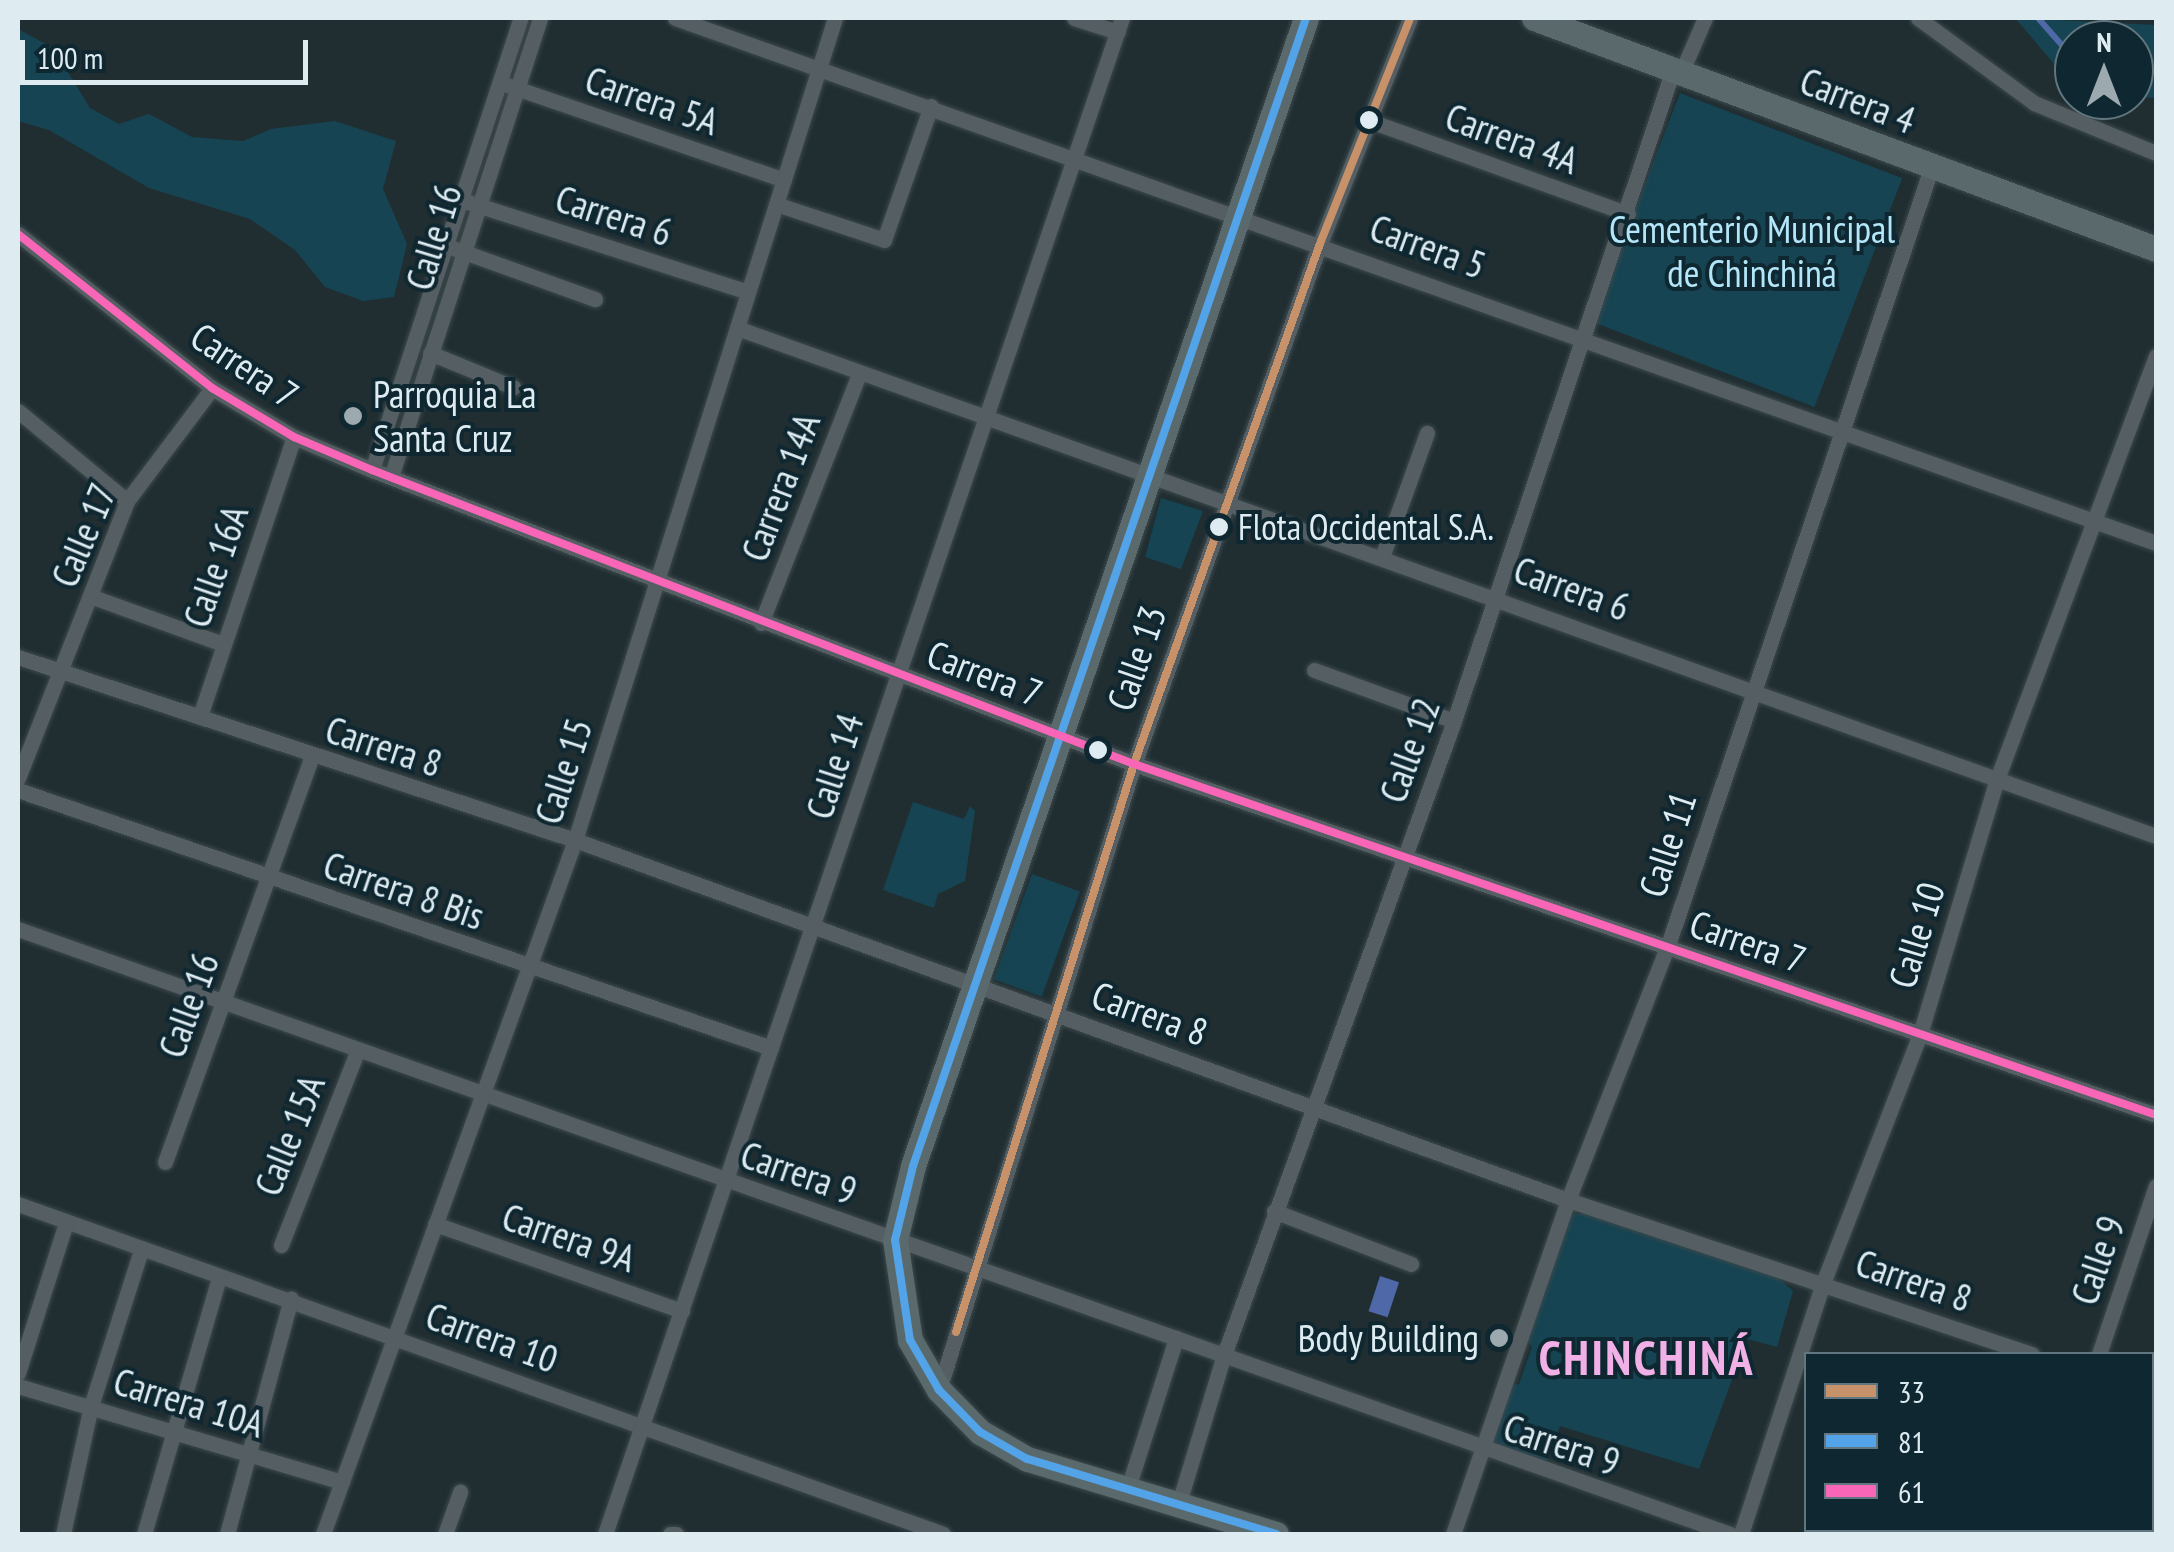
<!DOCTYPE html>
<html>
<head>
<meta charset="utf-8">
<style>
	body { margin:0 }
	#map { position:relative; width:2174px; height:1552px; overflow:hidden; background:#202e32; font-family:"PT Sans Narrow",sans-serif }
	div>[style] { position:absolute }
	.green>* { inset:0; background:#164452; transform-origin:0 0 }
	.water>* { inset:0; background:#4e68a8; transform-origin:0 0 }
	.stream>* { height:6px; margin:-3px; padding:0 3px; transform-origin:3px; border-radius:3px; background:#4e68a8 }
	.roads { filter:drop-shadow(0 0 2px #3c494c) drop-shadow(0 0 2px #3c494c) }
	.minor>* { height:15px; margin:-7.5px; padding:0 7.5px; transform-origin:7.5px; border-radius:7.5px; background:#555e62 }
	.primary>* { height:25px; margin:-12.5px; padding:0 12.5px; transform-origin:12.5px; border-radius:12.5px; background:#59696c }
	.bus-1>* { height:8px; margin:-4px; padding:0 4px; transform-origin:4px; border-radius:4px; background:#c7916a }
	.bus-2>* { height:8px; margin:-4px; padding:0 4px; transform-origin:4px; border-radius:4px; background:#53a3e8 }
	.bus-3>* { height:8px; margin:-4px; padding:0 4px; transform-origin:4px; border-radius:4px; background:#fa66b7 }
	.dots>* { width:28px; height:28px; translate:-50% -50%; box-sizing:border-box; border:5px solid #0e2730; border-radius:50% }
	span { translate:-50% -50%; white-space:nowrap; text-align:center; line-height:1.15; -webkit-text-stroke:8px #0e2730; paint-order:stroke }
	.bus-label { font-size:36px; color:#deecf2 }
	.left { translate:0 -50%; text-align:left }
	.street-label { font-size:38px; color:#deecf2 }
	.park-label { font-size:38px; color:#b4e6f9 }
	.poi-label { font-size:38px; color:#deecf2 }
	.right { translate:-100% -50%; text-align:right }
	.district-label { font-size:48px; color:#f1b1e6; font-weight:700; letter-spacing:2.5px }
	.frame { position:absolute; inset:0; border:20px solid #deecf2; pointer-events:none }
	.legend { position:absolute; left:1804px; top:1352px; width:350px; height:180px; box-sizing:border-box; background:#0e2730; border:2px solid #61767e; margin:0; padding:12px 18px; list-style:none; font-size:30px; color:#deecf2 }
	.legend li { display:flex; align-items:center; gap:20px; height:50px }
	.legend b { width:50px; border:2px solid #61767e }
	.north { position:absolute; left:2054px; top:20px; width:100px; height:100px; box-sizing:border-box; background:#0e2730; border:2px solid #61767e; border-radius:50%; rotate:0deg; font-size:28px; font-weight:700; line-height:40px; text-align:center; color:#deecf2 }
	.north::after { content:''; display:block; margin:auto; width:35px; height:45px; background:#9caaaf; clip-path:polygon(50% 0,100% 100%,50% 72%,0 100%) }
	.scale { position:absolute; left:20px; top:40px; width:288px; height:45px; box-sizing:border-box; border:5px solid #deecf2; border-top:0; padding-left:12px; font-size:30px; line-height:35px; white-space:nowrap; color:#deecf2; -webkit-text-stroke:8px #0e2730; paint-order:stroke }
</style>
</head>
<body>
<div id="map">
	<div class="green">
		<div style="clip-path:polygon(2015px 18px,2156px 25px,2156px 98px,2134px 97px,2134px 40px,2074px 40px,2074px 87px)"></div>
		<div style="clip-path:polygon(18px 29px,53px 48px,90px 108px,119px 124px,149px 114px,192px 137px,243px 141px,271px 129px,335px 121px,396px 141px,383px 189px,407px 244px,394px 297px,363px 301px,325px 287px,295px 250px,250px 219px,149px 188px,49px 130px,18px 121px)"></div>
		<div style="left:1680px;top:93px;width:238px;height:245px;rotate:21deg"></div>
		<div style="clip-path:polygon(1161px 498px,1203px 511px,1181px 569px,1145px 557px)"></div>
		<div style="clip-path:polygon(913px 802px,964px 819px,970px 806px,975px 811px,965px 881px,938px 894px,934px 908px,883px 890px)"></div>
		<div style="left:1032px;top:874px;width:51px;height:112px;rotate:20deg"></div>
		<div style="clip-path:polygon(1594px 1212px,1778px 1277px,1793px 1291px,1777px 1347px,1747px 1339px,1699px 1469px,1560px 1426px,1547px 1463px,1499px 1448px,1493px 1438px,1507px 1386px,1519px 1384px,1532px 1347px,1523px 1335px,1568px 1215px)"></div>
	</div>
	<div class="water">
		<div style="left:1380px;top:1276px;width:20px;height:37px;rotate:18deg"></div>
	</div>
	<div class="stream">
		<div style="left:2038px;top:18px;width:55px;rotate:48.7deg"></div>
		<div style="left:2134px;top:68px;width:22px;rotate:8deg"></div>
	</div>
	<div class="roads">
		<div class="minor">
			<div style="left:675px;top:18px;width:1571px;rotate:19.52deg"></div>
			<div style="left:1074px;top:18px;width:46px;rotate:17.7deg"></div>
			<div style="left:1918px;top:18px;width:144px;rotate:36.2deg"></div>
			<div style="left:2034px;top:103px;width:132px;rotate:22.3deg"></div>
			<div style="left:1681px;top:73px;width:60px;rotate:-66.4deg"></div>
			<div style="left:507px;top:85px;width:293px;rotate:18.9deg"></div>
			<div style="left:1373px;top:122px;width:271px;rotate:19.8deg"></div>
			<div style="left:468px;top:202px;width:294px;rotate:17.8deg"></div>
			<div style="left:776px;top:204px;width:114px;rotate:18.4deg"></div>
			<div style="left:884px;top:240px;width:142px;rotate:-70.7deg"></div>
			<div style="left:18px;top:234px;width:248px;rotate:38.4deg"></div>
			<div style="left:212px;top:388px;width:96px;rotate:30.9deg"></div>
			<div style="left:294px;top:437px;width:85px;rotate:22.9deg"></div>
			<div style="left:372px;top:470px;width:817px;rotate:21.1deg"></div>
			<div style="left:1134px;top:764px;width:1081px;rotate:18.95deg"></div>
			<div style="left:453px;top:248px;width:151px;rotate:19.8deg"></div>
			<div style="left:737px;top:328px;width:1507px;rotate:19.7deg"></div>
			<div style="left:430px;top:353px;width:90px;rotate:22.3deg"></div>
			<div style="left:18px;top:411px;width:141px;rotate:39.5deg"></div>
			<div style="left:372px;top:470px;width:476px;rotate:-71.8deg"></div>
			<div style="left:391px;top:477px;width:483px;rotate:-72deg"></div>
			<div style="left:1382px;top:557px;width:132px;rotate:-70.1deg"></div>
			<div style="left:93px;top:597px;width:138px;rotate:19.9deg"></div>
			<div style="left:761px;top:623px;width:268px;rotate:-68.5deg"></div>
			<div style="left:18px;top:657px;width:586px;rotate:18.19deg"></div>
			<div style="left:575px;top:840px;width:1056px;rotate:19.93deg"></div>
			<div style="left:1568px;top:1200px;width:489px;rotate:18.4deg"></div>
			<div style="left:1314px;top:670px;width:149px;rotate:20deg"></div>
			<div style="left:200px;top:716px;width:294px;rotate:-71.4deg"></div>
			<div style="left:18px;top:778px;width:298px;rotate:-68.5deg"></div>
			<div style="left:127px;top:501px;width:141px;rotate:-53deg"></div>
			<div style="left:18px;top:790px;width:796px;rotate:18.91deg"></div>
			<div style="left:18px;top:929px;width:1816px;rotate:19.46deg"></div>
			<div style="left:165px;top:1162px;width:431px;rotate:-70.1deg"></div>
			<div style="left:18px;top:1204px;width:982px;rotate:19.63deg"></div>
			<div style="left:1274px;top:1211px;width:147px;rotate:21.1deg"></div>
			<div style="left:435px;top:1224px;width:262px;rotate:19.4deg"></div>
			<div style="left:281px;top:1245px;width:210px;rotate:-68.5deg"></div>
			<div style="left:2099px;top:1354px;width:177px;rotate:-71.3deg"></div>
			<div style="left:18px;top:1373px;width:157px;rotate:-72.3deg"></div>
			<div style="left:18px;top:1386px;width:338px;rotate:16.5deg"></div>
			<div style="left:939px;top:1390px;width:656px;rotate:-72.7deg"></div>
			<div style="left:1134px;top:764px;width:555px;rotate:-70.33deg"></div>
			<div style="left:1321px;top:241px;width:240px;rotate:-68.2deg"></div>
			<div style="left:2152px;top:1395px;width:4px;rotate:27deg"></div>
			<div style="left:1127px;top:1491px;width:161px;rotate:-72.2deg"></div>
			<div style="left:1178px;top:1506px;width:158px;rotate:-73.1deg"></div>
			<div style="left:1224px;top:1355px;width:674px;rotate:-70.06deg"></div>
			<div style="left:1454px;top:721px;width:687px;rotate:-71.41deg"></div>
			<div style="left:63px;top:1534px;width:131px;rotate:-77.7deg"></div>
			<div style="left:91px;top:1406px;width:164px;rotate:-72.2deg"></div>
			<div style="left:144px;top:1534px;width:268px;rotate:-73.7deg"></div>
			<div style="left:227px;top:1534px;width:244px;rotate:-74.8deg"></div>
			<div style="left:323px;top:1534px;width:738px;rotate:-70.04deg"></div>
			<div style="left:575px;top:840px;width:862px;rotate:-72.45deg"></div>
			<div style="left:445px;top:1534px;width:45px;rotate:-70.3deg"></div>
			<div style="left:605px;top:1534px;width:1602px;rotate:-71.17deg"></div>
			<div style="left:670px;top:1534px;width:6px"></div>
			<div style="left:1453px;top:1534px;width:353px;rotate:-71deg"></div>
			<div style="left:1568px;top:1200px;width:271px;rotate:-68.6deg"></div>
			<div style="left:1667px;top:948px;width:823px;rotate:-71.28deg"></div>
			<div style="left:1741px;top:1534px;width:264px;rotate:-71.9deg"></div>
			<div style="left:1823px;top:1283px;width:267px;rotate:-68.7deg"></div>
			<div style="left:1920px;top:1034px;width:266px;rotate:-73.2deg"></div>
			<div style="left:1997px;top:779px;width:452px;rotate:-69.4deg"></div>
			<div style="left:2035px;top:1534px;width:4px;rotate:-63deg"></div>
		</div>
		<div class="primary">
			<div style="left:1534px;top:18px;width:664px;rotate:20.37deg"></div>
			<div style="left:1276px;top:1534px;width:260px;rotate:-163.2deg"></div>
			<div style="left:1027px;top:1459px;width:54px;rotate:-150.1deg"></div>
			<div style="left:980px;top:1432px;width:59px;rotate:-134.3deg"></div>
			<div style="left:939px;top:1390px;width:58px;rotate:-120.1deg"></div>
			<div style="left:910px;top:1340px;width:101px;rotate:-98.5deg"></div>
			<div style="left:895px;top:1240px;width:76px;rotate:-76.3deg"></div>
			<div style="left:913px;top:1166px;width:1213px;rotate:-71.1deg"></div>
		</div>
	</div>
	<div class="bus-1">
		<div style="left:956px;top:1332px;width:595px;rotate:-72.6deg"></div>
		<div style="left:1134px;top:764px;width:555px;rotate:-70.33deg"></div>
		<div style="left:1321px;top:241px;width:240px;rotate:-68.2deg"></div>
	</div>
	<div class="bus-2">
		<div style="left:1276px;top:1534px;width:260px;rotate:-163.2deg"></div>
		<div style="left:1027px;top:1459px;width:54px;rotate:-150.1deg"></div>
		<div style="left:980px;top:1432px;width:59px;rotate:-134.3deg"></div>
		<div style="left:939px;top:1390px;width:58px;rotate:-120.1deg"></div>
		<div style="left:910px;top:1340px;width:101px;rotate:-98.5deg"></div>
		<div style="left:895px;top:1240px;width:76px;rotate:-76.3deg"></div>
		<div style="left:913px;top:1166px;width:1213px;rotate:-71.1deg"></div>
	</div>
	<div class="bus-3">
		<div style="left:18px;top:234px;width:248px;rotate:38.4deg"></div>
		<div style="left:212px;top:388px;width:96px;rotate:30.9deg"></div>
		<div style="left:294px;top:437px;width:85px;rotate:22.9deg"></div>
		<div style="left:372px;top:470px;width:817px;rotate:21.1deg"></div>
		<div style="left:1134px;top:764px;width:1081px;rotate:18.95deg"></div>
	</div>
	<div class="dots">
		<div style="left:1369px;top:120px;background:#deecf2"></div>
		<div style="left:353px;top:416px;background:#9caaaf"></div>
		<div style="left:1219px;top:527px;background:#deecf2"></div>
		<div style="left:1098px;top:750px;background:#deecf2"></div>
		<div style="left:1499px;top:1338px;background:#9caaaf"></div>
	</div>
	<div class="bus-label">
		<span class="left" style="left:1238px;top:527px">Flota Occidental S.A.</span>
	</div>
	<div class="street-label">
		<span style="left:652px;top:100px;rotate:19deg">Carrera 5A</span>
		<span style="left:1858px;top:100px;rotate:21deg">Carrera 4</span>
		<span style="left:1512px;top:138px;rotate:20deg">Carrera 4A</span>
		<span style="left:614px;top:215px;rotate:18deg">Carrera 6</span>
		<span style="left:433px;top:237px;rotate:-73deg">Calle 16</span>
		<span style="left:1428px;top:246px;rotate:20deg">Carrera 5</span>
		<span style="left:245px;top:365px;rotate:34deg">Carrera 7</span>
		<span style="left:780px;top:487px;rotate:-69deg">Carrera 14A</span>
		<span style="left:83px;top:535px;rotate:-67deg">Calle 17</span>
		<span style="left:215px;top:566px;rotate:-71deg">Calle 16A</span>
		<span style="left:1572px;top:588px;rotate:20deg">Carrera 6</span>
		<span style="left:1136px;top:658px;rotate:-71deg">Calle 13</span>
		<span style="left:985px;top:673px;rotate:21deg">Carrera 7</span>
		<span style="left:384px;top:746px;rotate:18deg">Carrera 8</span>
		<span style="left:1409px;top:750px;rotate:-70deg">Calle 12</span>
		<span style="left:834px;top:766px;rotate:-72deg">Calle 14</span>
		<span style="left:563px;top:771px;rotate:-72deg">Calle 15</span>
		<span style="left:1667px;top:844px;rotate:-72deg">Calle 11</span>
		<span style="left:404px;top:890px;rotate:19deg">Carrera 8 Bis</span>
		<span style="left:1916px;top:935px;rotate:-73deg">Calle 10</span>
		<span style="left:1748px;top:941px;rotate:19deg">Carrera 7</span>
		<span style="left:188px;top:1005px;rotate:-70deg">Calle 16</span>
		<span style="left:1150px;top:1013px;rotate:20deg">Carrera 8</span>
		<span style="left:289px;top:1135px;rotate:-68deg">Calle 15A</span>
		<span style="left:799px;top:1172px;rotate:19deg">Carrera 9</span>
		<span style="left:569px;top:1237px;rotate:19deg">Carrera 9A</span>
		<span style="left:2097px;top:1260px;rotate:-71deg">Calle 9</span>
		<span style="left:1914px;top:1280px;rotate:19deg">Carrera 8</span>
		<span style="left:492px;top:1337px;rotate:20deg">Carrera 10</span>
		<span style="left:189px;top:1402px;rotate:17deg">Carrera 10A</span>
		<span style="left:1562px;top:1444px;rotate:18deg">Carrera 9</span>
	</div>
	<div class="park-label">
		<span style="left:1752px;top:251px">Cementerio Municipal<br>de Chinchiná</span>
	</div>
	<div class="poi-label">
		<span class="left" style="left:373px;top:416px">Parroquia La<br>Santa Cruz</span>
		<span class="right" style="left:1479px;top:1338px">Body Building</span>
	</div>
	<div class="district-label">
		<span style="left:1647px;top:1358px">CHINCHINÁ</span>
	</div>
	<div class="frame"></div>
	<ul class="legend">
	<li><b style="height:12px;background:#c7916a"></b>33</li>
	<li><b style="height:12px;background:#53a3e8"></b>81</li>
	<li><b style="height:12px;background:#fa66b7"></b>61</li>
	</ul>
	<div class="north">N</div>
	<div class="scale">100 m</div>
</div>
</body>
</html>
